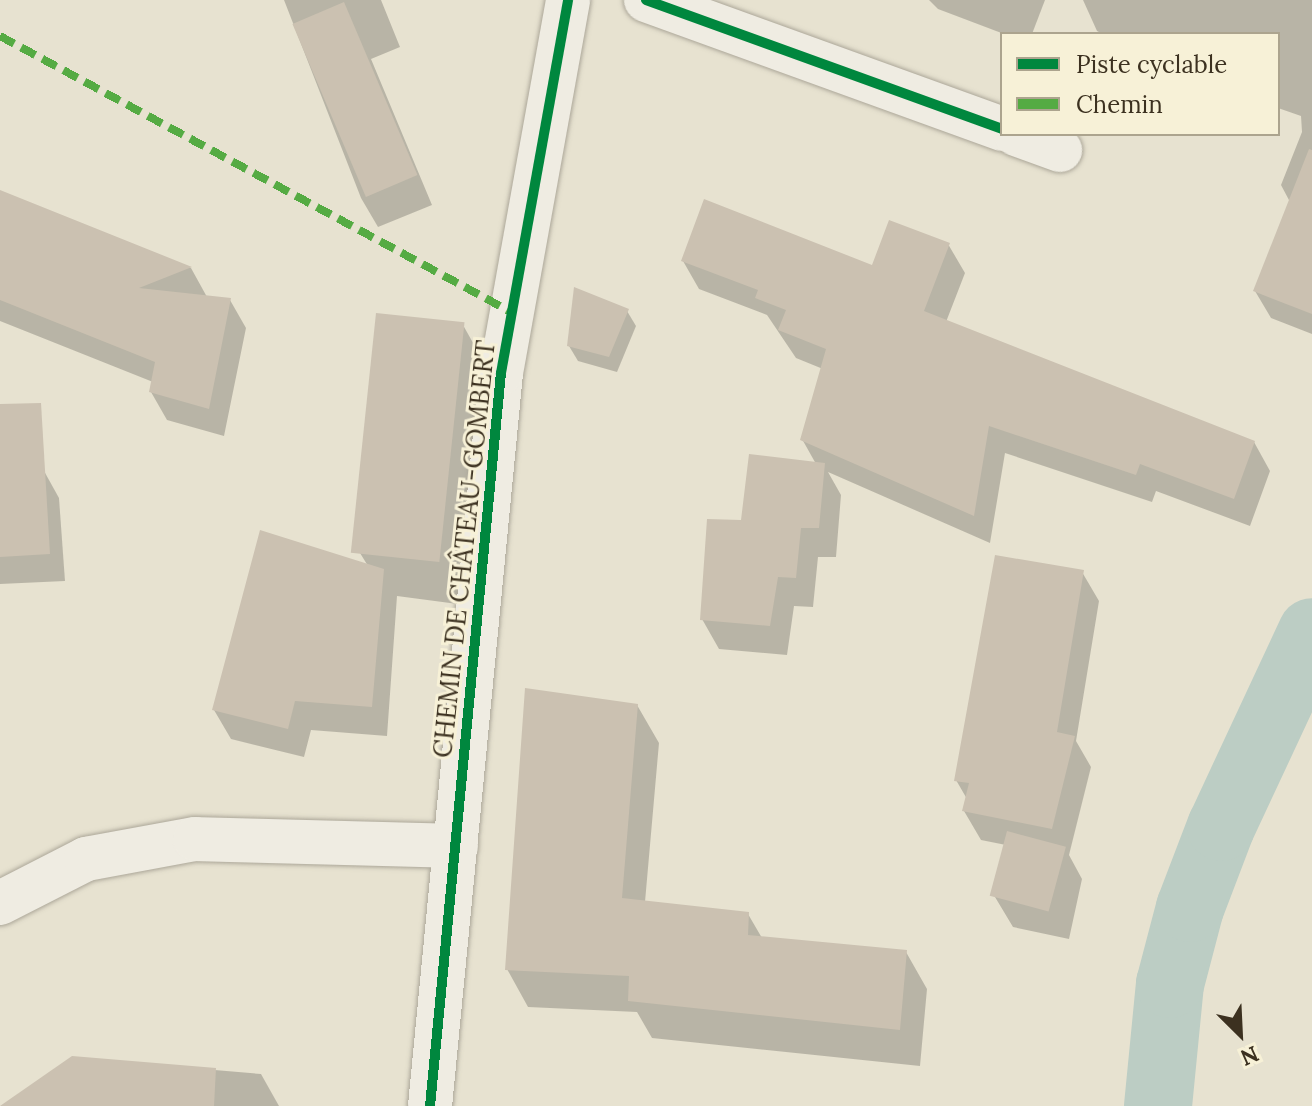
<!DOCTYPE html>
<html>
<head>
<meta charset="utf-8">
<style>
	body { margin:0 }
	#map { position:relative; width:1312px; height:1106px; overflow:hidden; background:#e7e2d0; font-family:Lora,serif }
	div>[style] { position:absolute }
	.shadow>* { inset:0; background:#0003 }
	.canal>* { height:68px; margin:-34px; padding:0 34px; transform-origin:34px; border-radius:34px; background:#bccdc4 }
	.building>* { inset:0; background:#cbc1b1; transform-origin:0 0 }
	.roads { filter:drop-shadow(0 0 2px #aca799) drop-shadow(0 0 2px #aca799) }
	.minor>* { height:44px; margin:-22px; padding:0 22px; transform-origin:22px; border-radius:22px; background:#efece2 }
	.quiet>* { height:8px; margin-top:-4px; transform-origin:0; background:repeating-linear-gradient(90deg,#55ab43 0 16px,transparent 0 24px) }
	.cycleway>* { height:10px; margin:-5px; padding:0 5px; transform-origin:5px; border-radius:5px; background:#00873e }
	span { translate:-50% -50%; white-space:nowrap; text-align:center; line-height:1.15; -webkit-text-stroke:6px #f7f1d7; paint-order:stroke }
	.street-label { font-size:26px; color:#3c3120 }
	.legend { position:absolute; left:1000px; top:32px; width:280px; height:104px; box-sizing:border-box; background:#f7f1d7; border:2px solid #aca48e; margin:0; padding:10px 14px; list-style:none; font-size:24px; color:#3c3120 }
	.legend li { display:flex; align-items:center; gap:16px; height:40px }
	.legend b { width:40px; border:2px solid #aca48e }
	.north { position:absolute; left:1200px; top:994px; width:80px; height:80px; -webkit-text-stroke:6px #f7f1d7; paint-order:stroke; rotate:156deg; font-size:22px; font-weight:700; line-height:32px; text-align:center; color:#3c3120 }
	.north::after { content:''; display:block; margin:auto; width:28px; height:36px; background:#3c3120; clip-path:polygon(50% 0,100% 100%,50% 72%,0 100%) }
</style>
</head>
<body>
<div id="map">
	<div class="shadow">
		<div style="clip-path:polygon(284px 0,381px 0,400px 47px,371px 59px,432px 205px,378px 227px,361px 198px)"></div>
		<div style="clip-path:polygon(929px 0,1045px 0,1032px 34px,1004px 34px,938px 9px)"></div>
		<div style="clip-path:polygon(1083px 0,1312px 0,1312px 334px,1271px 318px,1255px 291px,1290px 202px,1281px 185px,1302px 132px,1301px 116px,1278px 108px,1278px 34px,1103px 34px,1097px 31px)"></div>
		<div style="clip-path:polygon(0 192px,191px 268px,207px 297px,230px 300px,246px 328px,224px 436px,167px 420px,151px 392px,153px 382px,0 321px)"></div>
		<div style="clip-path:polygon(948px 244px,965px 273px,946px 322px,1254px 442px,1270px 471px,1250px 526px,1156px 491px,1152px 502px,1005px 453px,990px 543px,828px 472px,841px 495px,836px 557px,818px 557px,813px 607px,794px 606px,787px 655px,719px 649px,702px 619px,742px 523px,816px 464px,802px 439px,823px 369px,796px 358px,767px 315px,699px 289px,683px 261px,873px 268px)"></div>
		<div style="clip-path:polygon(627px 311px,636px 326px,617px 372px,578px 361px,569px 346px)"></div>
		<div style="clip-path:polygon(463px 325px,486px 366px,465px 605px,397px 596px,387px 736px,311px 730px,304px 757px,231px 739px,214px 710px,368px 566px,360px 553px)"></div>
		<div style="clip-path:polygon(44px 471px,59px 498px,65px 581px,0 584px,0 474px)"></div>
		<div style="clip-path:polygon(1082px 572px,1099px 601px,1076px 741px,1091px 767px,1069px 855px,1082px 879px,1069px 939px,1013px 927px,995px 897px,1006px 845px,981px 840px,964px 811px,967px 799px,956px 780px)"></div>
		<div style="clip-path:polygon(637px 705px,659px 743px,645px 902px,748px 914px,762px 938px,906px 952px,927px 989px,920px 1066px,652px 1038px,637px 1012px,528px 1007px,507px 969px)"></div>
		<div style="clip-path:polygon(73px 1058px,261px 1074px,279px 1106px,4px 1106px)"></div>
	</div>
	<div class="canal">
		<div style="left:1158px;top:1106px;width:123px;rotate:-84.4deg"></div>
		<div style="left:1170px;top:984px;width:79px;rotate:-75.3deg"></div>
		<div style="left:1190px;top:908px;width:87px;rotate:-69.1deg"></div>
		<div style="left:1221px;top:827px;width:215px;rotate:-65deg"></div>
	</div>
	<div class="building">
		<div style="left:344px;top:2px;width:188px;height:56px;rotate:67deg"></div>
		<div style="clip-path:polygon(1309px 149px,1312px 150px,1312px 314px,1253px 291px)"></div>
		<div style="clip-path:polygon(0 190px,192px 267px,139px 288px,231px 298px,209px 409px,149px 392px,155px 362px,0 300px)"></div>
		<div style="clip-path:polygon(704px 199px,872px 265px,889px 220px,950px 243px,924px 311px,1255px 441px,1234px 499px,1140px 464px,1136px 475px,989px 426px,974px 516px,800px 440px,826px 349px,778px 330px,786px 310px,755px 298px,758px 290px,681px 261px)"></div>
		<div style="clip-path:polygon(574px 287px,629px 309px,609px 357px,567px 346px)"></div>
		<div style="left:376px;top:313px;width:89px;height:241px;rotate:6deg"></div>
		<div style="clip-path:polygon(41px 403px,50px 554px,0 557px,0 404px)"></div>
		<div style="clip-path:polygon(749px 454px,825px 463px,819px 528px,801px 528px,796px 578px,778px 577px,770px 626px,700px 620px,707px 519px,741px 520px)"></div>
		<div style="clip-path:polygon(260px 530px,384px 569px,372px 707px,295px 701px,288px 729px,212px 710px)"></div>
		<div style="clip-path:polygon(995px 555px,1084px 570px,1057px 732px,1075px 736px,1052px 829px,962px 811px,969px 783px,954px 781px)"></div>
		<div style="clip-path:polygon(525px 688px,638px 704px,622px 898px,749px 912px,748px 935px,907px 950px,900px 1030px,628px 1001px,629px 976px,505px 970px)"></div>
		<div style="left:1007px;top:831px;width:61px;height:67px;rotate:15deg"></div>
		<div style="clip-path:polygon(72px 1056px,216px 1068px,214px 1106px,0 1106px)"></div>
	</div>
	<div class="roads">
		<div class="minor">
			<div style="left:646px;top:0;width:379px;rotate:19.9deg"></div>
			<div style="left:1016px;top:134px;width:47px;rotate:20deg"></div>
			<div style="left:0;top:903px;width:97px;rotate:-27.1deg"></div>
			<div style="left:86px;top:859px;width:111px;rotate:-10.4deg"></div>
			<div style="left:195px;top:839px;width:261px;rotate:1.5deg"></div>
			<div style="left:430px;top:1106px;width:736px;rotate:-84.47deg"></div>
			<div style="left:501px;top:373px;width:379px;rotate:-79.8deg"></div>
		</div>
	</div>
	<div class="quiet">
		<div style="left:0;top:36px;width:581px;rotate:28.37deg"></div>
	</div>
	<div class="cycleway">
		<div style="left:646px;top:0;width:379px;rotate:19.9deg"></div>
		<div style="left:430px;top:1106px;width:736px;rotate:-84.47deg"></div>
		<div style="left:501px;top:373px;width:379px;rotate:-79.8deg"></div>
	</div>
	<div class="street-label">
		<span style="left:464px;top:549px;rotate:-84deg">CHEMIN DE CHÂTEAU-GOMBERT</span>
	</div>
	<ul class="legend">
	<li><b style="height:10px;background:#00873e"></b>Piste cyclable</li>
	<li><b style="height:10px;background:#55ab43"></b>Chemin</li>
	</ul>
	<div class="north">N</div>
</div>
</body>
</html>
